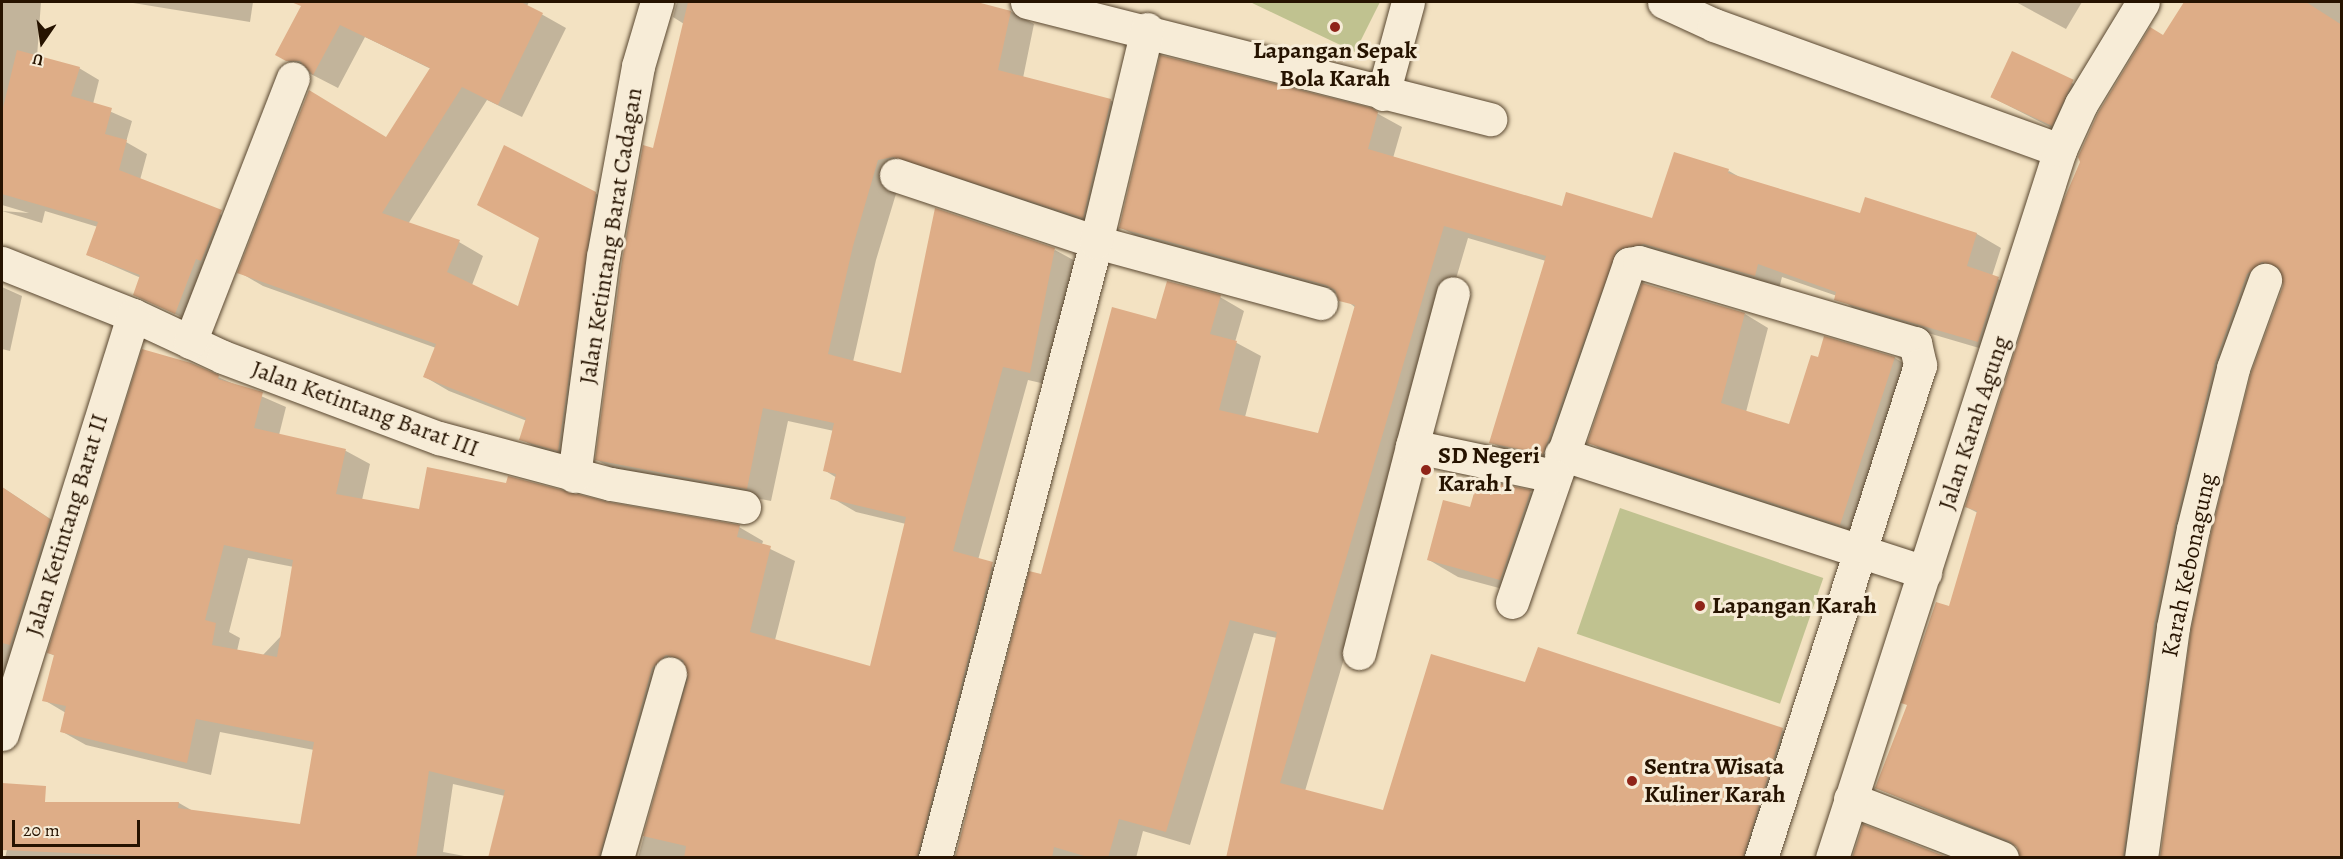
<!DOCTYPE html>
<html>
<head>
<meta charset="utf-8">
<style>
	body { margin:0 }
	#map { position:relative; width:2343px; height:859px; overflow:hidden; background:#f3e2c2; font-family:Alegreya,serif }
	div>[style] { position:absolute }
	.green>* { inset:0; background:#c0c290; transform-origin:0 0 }
	.shadow>* { inset:0; background:#0003; transform-origin:0 0 }
	.building>* { inset:0; background:#dead87; transform-origin:0 0 }
	.roads { filter:drop-shadow(0 0 2px #594730) drop-shadow(0 0 2px #594730) }
	.minor>* { height:33px; margin:-16.5px; padding:0 16.5px; transform-origin:16.5px; border-radius:16.5px; background:#f7ecd7 }
	.dots>* { width:16px; height:16px; translate:-50% -50%; box-sizing:border-box; border:3px solid #f7ecd7; border-radius:50% }
	span { translate:-50% -50%; white-space:nowrap; text-align:center; line-height:1.15; -webkit-text-stroke:6px #f7ecd7; paint-order:stroke }
	.poi-label { font-size:24px; color:#261300; font-weight:700 }
	.left { translate:0 -50%; text-align:left }
	.street-label { font-size:24px; color:#261300 }
	.frame { position:absolute; inset:0; border:3px solid #261300; pointer-events:none }
	.north { position:absolute; left:12px; top:12px; width:60px; height:60px; -webkit-text-stroke:4px #f7ecd7; paint-order:stroke; rotate:193deg; font-size:16px; font-weight:700; line-height:24px; text-align:center; color:#261300 }
	.north::after { content:''; display:block; margin:auto; width:21px; height:27px; background:#261300; clip-path:polygon(50% 0,100% 100%,50% 72%,0 100%) }
	.scale { position:absolute; left:12px; top:820px; width:128px; height:27px; box-sizing:border-box; border:3px solid #261300; border-top:0; padding-left:8px; font-size:18px; line-height:21px; white-space:nowrap; color:#261300; -webkit-text-stroke:4px #f7ecd7; paint-order:stroke }
</style>
</head>
<body>
<div id="map">
	<div class="green">
		<div style="clip-path:polygon(1250px 2px,1380px 2px,1355px 52px)"></div>
		<div style="left:1620px;top:508px;width:215px;height:133px;rotate:19deg"></div>
	</div>
	<div class="shadow">
		<div style="clip-path:polygon(2px 2px,41px 2px,37px 57px,79px 68px,99px 80px,93px 104px,132px 121px,126px 142px,147px 154px,140px 180px,241px 223px,196px 324px,135px 294px,141px 278px,88px 255px,98px 227px,45px 211px,42px 223px,2px 211px,29px 213px,2px 205px)"></div>
		<div style="clip-path:polygon(127px 2px,253px 2px,250px 22px)"></div>
		<div style="clip-path:polygon(305px 2px,529px 2px,527px 6px,566px 28px,522px 117px,487px 100px,408px 224px,459px 242px,483px 256px,472px 285px,519px 308px,595px 193px,619px 208px,582px 463px,545px 453px,521px 439px,527px 421px,449px 391px,425px 377px,436px 348px,263px 286px,239px 272px,387px 138px,431px 69px,365px 37px,338px 88px,301px 69px,277px 55px)"></div>
		<div style="clip-path:polygon(evenodd,677px 2px,965px 2px,1010px 11px,1034px 24px,1023px 78px,1110px 100px,1135px 114px,1107px 230px,902px 174px,876px 260px,853px 362px,902px 374px,1055px 250px,1079px 263px,1054px 386px,1028px 380px,978px 560px,1016px 578px,943px 858px,638px 858px,689px 668px,676px 681px,626px 858px,514px 858px,505px 796px,453px 784px,443px 852px,475px 858px,5px 858px,18px 804px,179px 803px,193px 811px,302px 825px,314px 750px,220px 732px,211px 775px,86px 745px,61px 731px,66px 713px,44px 700px,55px 656px,49px 653px,218px 377px,286px 407px,279px 435px,346px 451px,370px 464px,362px 500px,420px 510px,607px 504px,739px 527px,763px 541px,762px 545px,795px 561px,775px 640px,872px 668px,906px 524px,856px 512px,832px 498px,837px 478px,824px 470px,834px 431px,788px 421px,771px 501px,621px 473px,597px 460px,654px 150px,684px 24px,673px 17px,677px 2px,248px 558px,294px 567px,282px 635px,262px 656px,237px 651px,240px 638px,229px 632px,248px 558px)"></div>
		<div style="clip-path:polygon(2016px 2px,2082px 2px,2066px 29px)"></div>
		<div style="clip-path:polygon(2240px 2px,2342px 2px,2342px 858px,2282px 273px,2267px 285px,2234px 375px,2143px 858px,2020px 858px,2018px 847px,1876px 788px,1950px 608px,1978px 513px,1966px 507px,2164px 37px,2284px 27px)"></div>
		<div style="left:2013px;top:53px;width:90px;height:49px;rotate:27deg"></div>
		<div style="clip-path:polygon(1371px 110px,1402px 127px,1393px 158px,1563px 207px,1653px 220px,1729px 171px,1743px 179px,1861px 215px,1866px 199px,1977px 234px,2001px 248px,1992px 276px,2023px 292px,2003px 355px,1860px 313px,1837px 296px,1782px 277px,1779px 289px,1635px 272px,1567px 467px,1515px 456px,1491px 442px,1546px 261px,1468px 238px,1305px 791px,1384px 812px,1526px 684px,1539px 649px,1782px 730px,1807px 744px,1772px 858px,1227px 858px,1277px 638px,1254px 633px,1190px 845px,1143px 831px,1136px 858px,956px 858px,1042px 575px,1157px 321px,1220px 297px,1244px 311px,1235px 342px,1261px 356px,1245px 417px,1319px 435px,1356px 308px,1338px 294px,1145px 241px,1120px 227px)"></div>
		<div style="clip-path:polygon(2px 287px,22px 296px,10px 351px,2px 349px)"></div>
		<div style="clip-path:polygon(1745px 314px,1768px 328px,1746px 412px,1790px 426px,1819px 359px,1895px 358px,1918px 372px,1863px 537px,1612px 456px,1589px 442px)"></div>
		<div style="clip-path:polygon(2px 487px,73px 534px,2px 707px)"></div>
		<div style="clip-path:polygon(1530px 492px,1559px 509px,1529px 596px,1458px 577px,1429px 560px,1471px 509px)"></div>
	</div>
	<div class="building">
		<div style="clip-path:polygon(291px 2px,521px 2px,543px 13px,498px 105px,462px 87px,382px 213px,460px 240px,447px 272px,518px 306px,539px 238px,477px 205px,504px 145px,596px 192px,558px 451px,519px 440px,526px 418px,423px 377px,436px 344px,237px 273px,309px 90px,386px 137px,430px 68px,340px 25px,313px 75px,300px 61px,286px 61px,275px 55px,301px 6px)"></div>
		<div style="clip-path:polygon(evenodd,688px 2px,977px 2px,1011px 11px,998px 70px,1111px 99px,1083px 218px,893px 157px,878px 160px,853px 246px,828px 354px,901px 373px,935px 208px,1055px 248px,1030px 373px,1003px 367px,953px 551px,993px 562px,917px 858px,684px 858px,686px 846px,643px 836px,688px 678px,683px 660px,666px 655px,652px 668px,599px 858px,488px 858px,505px 790px,429px 771px,416px 858px,183px 858px,2px 850px,2px 783px,46px 786px,45px 802px,179px 802px,178px 808px,300px 824px,314px 742px,196px 719px,187px 763px,60px 732px,66px 706px,42px 701px,54px 655px,47px 653px,142px 349px,191px 363px,219px 375px,218px 379px,263px 392px,254px 428px,346px 449px,336px 494px,419px 509px,427px 467px,506px 483px,508px 476px,608px 502px,740px 525px,737px 537px,771px 546px,750px 632px,870px 666px,906px 517px,830px 499px,836px 474px,823px 471px,834px 423px,763px 408px,747px 489px,595px 460px,622px 260px,643px 145px,653px 148px,688px 2px,224px 545px,293px 560px,277px 657px,212px 645px,216px 623px,205px 620px,224px 545px)"></div>
		<div style="clip-path:polygon(2184px 2px,2306px 2px,2342px 25px,2342px 858px,2160px 858px,2191px 630px,2211px 533px,2251px 373px,2283px 286px,2279px 268px,2262px 262px,2247px 274px,2215px 362px,2175px 525px,2154px 624px,2123px 858px,2020px 858px,2017px 847px,2009px 841px,1875px 788px,1907px 705px,1901px 703px,1936px 602px,1949px 606px,1977px 511px,1965px 507px,2062px 204px,2080px 162px,2078px 157px,2098px 113px,2150px 27px,2163px 35px)"></div>
		<div style="clip-path:polygon(17px 50px,80px 67px,71px 96px,112px 108px,105px 134px,127px 140px,119px 170px,222px 210px,201px 261px,196px 259px,175px 314px,133px 295px,140px 275px,86px 255px,98px 222px,2px 194px,2px 112px)"></div>
		<div style="left:2012px;top:51px;width:68px;height:51px;rotate:25deg"></div>
		<div style="clip-path:polygon(1160px 55px,1372px 108px,1378px 112px,1368px 149px,1562px 206px,1566px 192px,1652px 218px,1674px 152px,1729px 169px,1728px 173px,1860px 213px,1865px 197px,1977px 233px,1967px 266px,1999px 277px,1978px 342px,1834px 300px,1836px 292px,1758px 264px,1755px 276px,1644px 244px,1617px 250px,1543px 454px,1489px 443px,1546px 256px,1444px 226px,1280px 783px,1383px 810px,1431px 654px,1525px 682px,1538px 647px,1783px 728px,1743px 858px,1226px 858px,1277px 632px,1230px 620px,1166px 832px,1119px 819px,1108px 858px,1091px 858px,1054px 847px,1052px 858px,955px 858px,1029px 571px,1041px 574px,1112px 307px,1156px 319px,1167px 281px,1221px 295px,1210px 334px,1237px 341px,1219px 410px,1318px 433px,1355px 305px,1339px 301px,1335px 290px,1326px 285px,1119px 228px)"></div>
		<div style="clip-path:polygon(1642px 283px,1745px 313px,1721px 403px,1789px 424px,1811px 355px,1818px 357px,1824px 336px,1895px 357px,1840px 525px,1587px 443px)"></div>
		<div style="clip-path:polygon(1478px 479px,1531px 490px,1500px 580px,1427px 560px,1443px 500px,1470px 507px)"></div>
		<div style="clip-path:polygon(2px 487px,50px 519px,10px 645px,2px 643px)"></div>
		<div style="clip-path:polygon(1863px 824px,1949px 858px,1852px 858px)"></div>
	</div>
	<div class="roads">
		<div class="minor">
			<div style="left:1027px;top:2px;width:478px;rotate:14.2deg"></div>
			<div style="left:1664px;top:2px;width:55px;rotate:24.7deg"></div>
			<div style="left:1714px;top:25px;width:368px;rotate:19.9deg"></div>
			<div style="left:1383px;top:94px;width:95px;rotate:-74.8deg"></div>
			<div style="left:896px;top:175px;width:211px;rotate:18.5deg"></div>
			<div style="left:1096px;top:242px;width:233px;rotate:15.2deg"></div>
			<div style="left:2px;top:263px;width:141px;rotate:21.7deg"></div>
			<div style="left:133px;top:315px;width:99px;rotate:25deg"></div>
			<div style="left:223px;top:357px;width:231px;rotate:20.6deg"></div>
			<div style="left:439px;top:438px;width:178px;rotate:15deg"></div>
			<div style="left:611px;top:484px;width:135px;rotate:9.8deg"></div>
			<div style="left:190px;top:342px;width:283px;rotate:-68.7deg"></div>
			<div style="left:1412px;top:446px;width:158px;rotate:-75deg"></div>
			<div style="left:1561px;top:454px;width:383px;rotate:18deg"></div>
			<div style="left:574px;top:476px;width:221px;rotate:-82.5deg"></div>
			<div style="left:603px;top:257px;width:194px;rotate:-79.6deg"></div>
			<div style="left:638px;top:66px;width:67px;rotate:-73.5deg"></div>
			<div style="left:1512px;top:602px;width:358px;rotate:-70.9deg"></div>
			<div style="left:1629px;top:264px;width:10px;rotate:-11deg"></div>
			<div style="left:1639px;top:262px;width:288px;rotate:16.4deg"></div>
			<div style="left:1915px;top:343px;width:23px;rotate:77deg"></div>
			<div style="left:1920px;top:365px;width:518px;rotate:107.88deg"></div>
			<div style="left:1359px;top:653px;width:214px;rotate:-75.6deg"></div>
			<div style="left:1412px;top:446px;width:145px;rotate:11.9deg"></div>
			<div style="left:2px;top:734px;width:439px;rotate:-72.6deg"></div>
			<div style="left:1850px;top:799px;width:163px;rotate:21.2deg"></div>
			<div style="left:617px;top:858px;width:192px;rotate:-74deg"></div>
			<div style="left:935px;top:858px;width:637px;rotate:-75.35deg"></div>
			<div style="left:1096px;top:242px;width:219px;rotate:-76.5deg"></div>
			<div style="left:1832px;top:858px;width:744px;rotate:-72.15deg"></div>
			<div style="left:2060px;top:150px;width:51px;rotate:-65.5deg"></div>
			<div style="left:2081px;top:104px;width:119px;rotate:-58.7deg"></div>
			<div style="left:2141px;top:858px;width:233px;rotate:-82.1deg"></div>
			<div style="left:2173px;top:627px;width:100px;rotate:-78.5deg"></div>
			<div style="left:2193px;top:529px;width:166px;rotate:-76deg"></div>
			<div style="left:2233px;top:368px;width:94px;rotate:-70deg"></div>
		</div>
	</div>
	<div class="dots">
		<div style="left:1335px;top:27px;background:#8f2418"></div>
		<div style="left:1426px;top:470px;background:#8f2418"></div>
		<div style="left:1700px;top:606px;background:#8f2418"></div>
		<div style="left:1632px;top:781px;background:#8f2418"></div>
	</div>
	<div class="poi-label">
		<span style="left:1335px;top:65px">Lapangan Sepak<br>Bola Karah</span>
		<span class="left" style="left:1438px;top:470px">SD Negeri<br>Karah I</span>
		<span class="left" style="left:1712px;top:606px">Lapangan Karah</span>
		<span class="left" style="left:1644px;top:781px">Sentra Wisata<br>Kuliner Karah</span>
	</div>
	<div class="street-label">
		<span style="left:611px;top:236px;rotate:-81deg">Jalan Ketintang Barat Cadagan</span>
		<span style="left:365px;top:409px;rotate:20deg">Jalan Ketintang Barat III</span>
		<span style="left:1974px;top:423px;rotate:-72deg">Jalan Karah Agung</span>
		<span style="left:67px;top:525px;rotate:-73deg">Jalan Ketintang Barat II</span>
		<span style="left:2189px;top:565px;rotate:-78deg">Karah Kebonagung</span>
	</div>
	<div class="frame"></div>
	<div class="north">U</div>
	<div class="scale">20 m</div>
</div>
</body>
</html>
